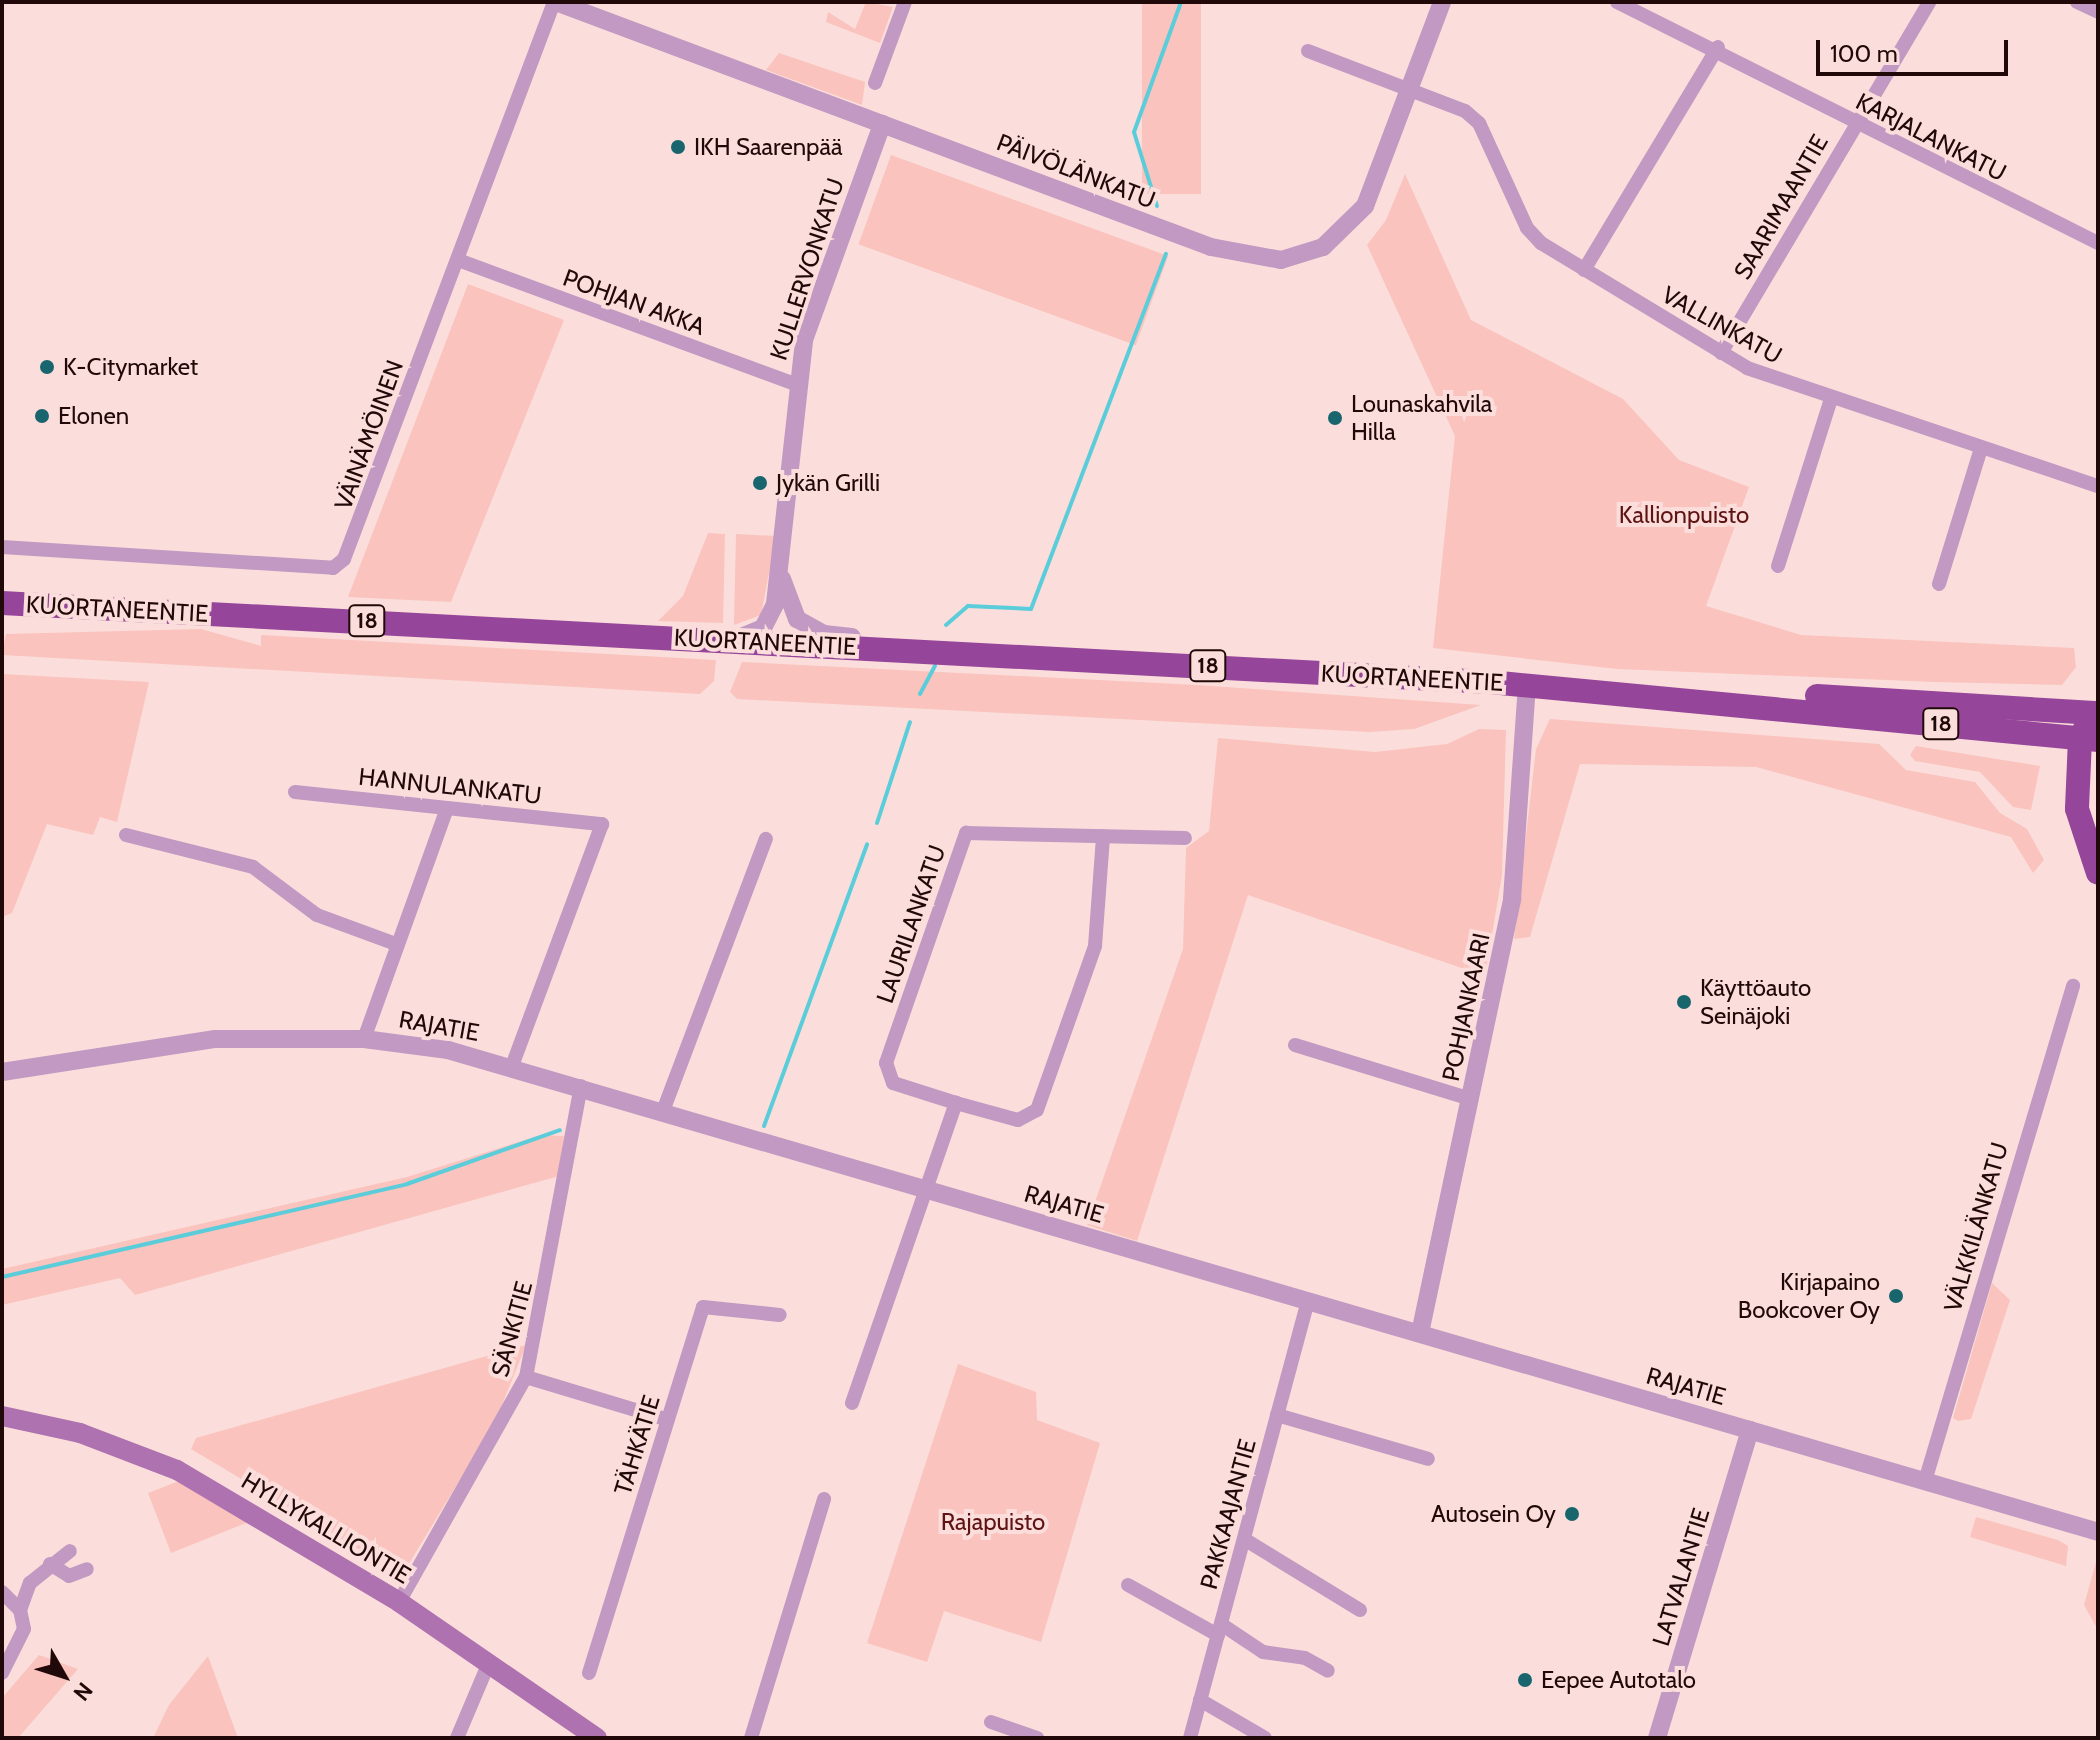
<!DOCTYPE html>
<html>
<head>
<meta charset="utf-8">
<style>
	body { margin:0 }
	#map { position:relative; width:2100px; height:1740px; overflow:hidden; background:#fbdedb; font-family:Cabin,sans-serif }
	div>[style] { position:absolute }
	.green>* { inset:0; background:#fac3bd; transform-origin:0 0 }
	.stream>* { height:4px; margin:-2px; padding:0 2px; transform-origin:2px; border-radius:2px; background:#5bcdda }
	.minor>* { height:14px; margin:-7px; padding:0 7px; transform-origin:7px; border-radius:7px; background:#c199c2 }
	.tertiary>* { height:18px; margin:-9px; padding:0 9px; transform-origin:9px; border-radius:9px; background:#c199c2 }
	.secondary>* { height:20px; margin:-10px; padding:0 10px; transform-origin:10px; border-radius:10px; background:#ad72af }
	.trunk>* { height:24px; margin:-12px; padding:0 12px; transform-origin:12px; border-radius:12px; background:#96469a }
	.dots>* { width:22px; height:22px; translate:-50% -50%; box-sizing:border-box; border:4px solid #fbdedb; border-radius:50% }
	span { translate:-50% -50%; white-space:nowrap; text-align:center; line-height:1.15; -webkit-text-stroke:8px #fbdedb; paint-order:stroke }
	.shield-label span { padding:2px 6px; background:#fbdedb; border:2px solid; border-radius:6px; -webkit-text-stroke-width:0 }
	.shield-label { font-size:22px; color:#200908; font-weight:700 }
	.street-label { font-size:24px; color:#200908 }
	.poi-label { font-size:24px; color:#200908 }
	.left { translate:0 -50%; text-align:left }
	.right { translate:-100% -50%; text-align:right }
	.park-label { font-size:24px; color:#5f1414 }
	.frame { position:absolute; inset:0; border:4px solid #200908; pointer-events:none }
	.north { position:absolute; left:24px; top:1636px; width:80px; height:80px; -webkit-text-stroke:6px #fbdedb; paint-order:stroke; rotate:129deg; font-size:22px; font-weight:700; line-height:32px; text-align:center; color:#200908 }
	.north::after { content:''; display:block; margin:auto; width:28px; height:36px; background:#200908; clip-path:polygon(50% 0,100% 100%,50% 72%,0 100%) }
	.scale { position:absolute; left:1816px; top:40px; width:192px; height:36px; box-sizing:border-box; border:4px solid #200908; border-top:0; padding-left:10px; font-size:24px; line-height:28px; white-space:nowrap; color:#200908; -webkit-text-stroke:6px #fbdedb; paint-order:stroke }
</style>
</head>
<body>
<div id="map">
	<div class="green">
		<div style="clip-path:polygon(866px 2px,893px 7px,880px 43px,826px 22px,828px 12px,855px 29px)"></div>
		<div style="left:1142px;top:2px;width:59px;height:192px"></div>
		<div style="clip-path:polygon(779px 53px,865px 82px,862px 105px,766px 70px)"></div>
		<div style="left:891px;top:155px;width:295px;height:95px;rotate:20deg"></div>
		<div style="clip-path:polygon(1405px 174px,1471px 320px,1623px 399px,1679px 460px,1749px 487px,1706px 606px,1801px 635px,2074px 648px,2076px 667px,2062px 685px,1935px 682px,1617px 669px,1433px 648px,1455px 436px,1367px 245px,1386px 220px)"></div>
		<div style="clip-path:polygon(468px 284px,564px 320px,451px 602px,348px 597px)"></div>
		<div style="clip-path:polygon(708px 533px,725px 534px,723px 623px,658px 621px,683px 596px)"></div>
		<div style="clip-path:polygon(736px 534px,776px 536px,761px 615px,734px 625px)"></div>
		<div style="clip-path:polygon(201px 629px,261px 646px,261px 635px,716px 660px,714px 681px,700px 694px,2px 655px,6px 634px)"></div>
		<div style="clip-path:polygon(742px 662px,1197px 685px,1481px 705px,1414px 729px,1370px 732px,737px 699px,730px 692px)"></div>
		<div style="clip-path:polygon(2px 674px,149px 682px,117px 822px,100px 817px,93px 835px,47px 824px,12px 913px,2px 917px)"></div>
		<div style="clip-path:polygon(1550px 719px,1879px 744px,1906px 770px,1975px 782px,2000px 813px,2027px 829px,2044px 860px,2033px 873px,2011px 837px,1756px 767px,1580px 764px,1530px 937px,1514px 939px,1536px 749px)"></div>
		<div style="clip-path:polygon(1479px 729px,1506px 730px,1502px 875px,1485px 976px,1248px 895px,1137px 1241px,1087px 1225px,1183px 949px,1186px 848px,1209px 831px,1218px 738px,1375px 752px,1447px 744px)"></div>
		<div style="clip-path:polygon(1916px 746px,2040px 766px,2031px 810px,2013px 807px,1980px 772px,1915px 761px,1910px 755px)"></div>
		<div style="clip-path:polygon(541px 1135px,564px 1136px,559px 1176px,135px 1295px,120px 1278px,2px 1305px,2px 1269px,407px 1177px)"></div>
		<div style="clip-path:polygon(1992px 1283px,2010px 1300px,1971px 1419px,1958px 1421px,1953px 1418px)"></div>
		<div style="clip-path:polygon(526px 1345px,495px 1422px,402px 1575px,191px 1449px,196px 1438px)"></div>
		<div style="clip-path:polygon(958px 1364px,1036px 1392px,1037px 1420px,1100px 1443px,1041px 1642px,944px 1611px,927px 1662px,867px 1643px)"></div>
		<div style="clip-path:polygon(179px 1481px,251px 1521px,171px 1553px,148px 1493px)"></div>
		<div style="clip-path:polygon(1976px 1517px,2058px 1540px,2068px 1546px,2066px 1566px,1970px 1537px)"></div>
		<div style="clip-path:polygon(2098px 1555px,2098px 1630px,2084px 1605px)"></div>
		<div style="clip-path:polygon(39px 1655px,78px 1669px,18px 1738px,2px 1738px,2px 1698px)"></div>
		<div style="clip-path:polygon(208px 1656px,238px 1738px,153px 1738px,169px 1705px)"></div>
	</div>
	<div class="stream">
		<div style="left:1157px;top:206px;width:77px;rotate:-107.3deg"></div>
		<div style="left:1134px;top:132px;width:138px;rotate:-70.1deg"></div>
		<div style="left:946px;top:625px;width:29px;rotate:-41deg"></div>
		<div style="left:968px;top:606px;width:63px;rotate:2.7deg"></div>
		<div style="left:1031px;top:609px;width:380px;rotate:-69.2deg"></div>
		<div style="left:920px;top:694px;width:32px;rotate:-62deg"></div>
		<div style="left:877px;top:823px;width:106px;rotate:-71.9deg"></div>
		<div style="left:764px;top:1126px;width:300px;rotate:-69.9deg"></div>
		<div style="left:2px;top:1277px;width:416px;rotate:-12.9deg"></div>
		<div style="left:407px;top:1184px;width:162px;rotate:-19.4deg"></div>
	</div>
	<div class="minor">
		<div style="left:1617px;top:2px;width:538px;rotate:26.61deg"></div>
		<div style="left:2077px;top:2px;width:23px;rotate:25deg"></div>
		<div style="left:1308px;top:51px;width:168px;rotate:20.9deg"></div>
		<div style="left:1465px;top:111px;width:18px;rotate:41deg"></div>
		<div style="left:1479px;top:123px;width:115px;rotate:65.4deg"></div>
		<div style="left:1527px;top:228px;width:21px;rotate:47deg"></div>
		<div style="left:1541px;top:243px;width:241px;rotate:31.2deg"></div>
		<div style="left:1747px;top:368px;width:370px;rotate:18.6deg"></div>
		<div style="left:875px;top:83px;width:86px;rotate:-69.7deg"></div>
		<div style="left:458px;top:260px;width:359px;rotate:20.2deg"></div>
		<div style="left:1584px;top:270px;width:260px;rotate:-59deg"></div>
		<div style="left:1721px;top:353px;width:408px;rotate:-59.3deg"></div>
		<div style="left:2px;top:547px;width:332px;rotate:3.6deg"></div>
		<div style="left:333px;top:568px;width:14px;rotate:-39deg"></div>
		<div style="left:344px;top:559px;width:595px;rotate:-69.34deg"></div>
		<div style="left:1778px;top:566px;width:175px;rotate:-72.4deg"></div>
		<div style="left:1939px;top:584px;width:142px;rotate:-72.8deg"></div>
		<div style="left:295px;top:792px;width:309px;rotate:6deg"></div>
		<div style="left:602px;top:824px;width:258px;rotate:110.4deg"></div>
		<div style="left:126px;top:835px;width:131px;rotate:14.1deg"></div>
		<div style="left:253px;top:867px;width:80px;rotate:36.9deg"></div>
		<div style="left:317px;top:915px;width:84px;rotate:20.2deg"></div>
		<div style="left:364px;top:1039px;width:245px;rotate:-70.2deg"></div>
		<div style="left:1295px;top:1045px;width:183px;rotate:17.1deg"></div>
		<div style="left:956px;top:1103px;width:66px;rotate:-162.4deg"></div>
		<div style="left:893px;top:1083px;width:21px;rotate:-109deg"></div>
		<div style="left:886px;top:1063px;width:244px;rotate:-70.8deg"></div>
		<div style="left:966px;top:833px;width:219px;rotate:1.3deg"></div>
		<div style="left:663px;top:1111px;width:291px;rotate:-69.3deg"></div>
		<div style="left:526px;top:1377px;width:148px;rotate:16.8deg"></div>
		<div style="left:852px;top:1403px;width:318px;rotate:-70.9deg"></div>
		<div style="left:956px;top:1103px;width:64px;rotate:15.3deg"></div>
		<div style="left:1018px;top:1120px;width:21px;rotate:-28deg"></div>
		<div style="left:1037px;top:1110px;width:174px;rotate:-70.5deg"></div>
		<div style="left:1095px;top:946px;width:110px;rotate:-85.8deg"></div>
		<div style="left:1277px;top:1415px;width:157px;rotate:16.2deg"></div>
		<div style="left:1925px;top:1481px;width:517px;rotate:-73.35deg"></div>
		<div style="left:1244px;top:1539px;width:136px;rotate:31.5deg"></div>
		<div style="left:50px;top:1564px;width:22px;rotate:32deg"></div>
		<div style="left:69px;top:1576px;width:19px;rotate:-21deg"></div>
		<div style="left:1128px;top:1585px;width:103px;rotate:29.1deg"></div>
		<div style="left:2px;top:1592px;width:25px;rotate:45deg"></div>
		<div style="left:20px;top:1610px;width:19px;rotate:78deg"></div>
		<div style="left:24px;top:1629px;width:49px;rotate:116.6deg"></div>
		<div style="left:399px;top:1602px;width:258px;rotate:-60.6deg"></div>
		<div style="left:526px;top:1377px;width:296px;rotate:-79.3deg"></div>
		<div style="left:20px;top:1610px;width:29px;rotate:-70deg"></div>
		<div style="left:30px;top:1583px;width:51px;rotate:-38.7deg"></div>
		<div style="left:1221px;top:1624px;width:50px;rotate:33.7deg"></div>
		<div style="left:1263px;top:1652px;width:42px;rotate:8.1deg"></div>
		<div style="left:1305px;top:1658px;width:26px;rotate:29deg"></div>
		<div style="left:589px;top:1673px;width:383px;rotate:-72.7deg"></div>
		<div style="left:703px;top:1307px;width:77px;rotate:5.9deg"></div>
		<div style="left:1200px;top:1700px;width:75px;rotate:30.3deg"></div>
		<div style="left:991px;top:1722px;width:49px;rotate:19.2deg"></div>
		<div style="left:457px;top:1738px;width:79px;rotate:-67deg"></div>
		<div style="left:751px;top:1738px;width:250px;rotate:-73deg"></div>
		<div style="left:1190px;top:1738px;width:453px;rotate:-74.9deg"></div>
	</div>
	<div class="tertiary">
		<div style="left:556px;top:2px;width:699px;rotate:20.51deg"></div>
		<div style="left:1211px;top:247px;width:71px;rotate:10.5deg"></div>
		<div style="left:1281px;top:260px;width:44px;rotate:-17.2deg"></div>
		<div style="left:1323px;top:247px;width:59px;rotate:-44.3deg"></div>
		<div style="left:1365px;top:206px;width:218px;rotate:-69.3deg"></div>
		<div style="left:782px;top:579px;width:43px;rotate:69.4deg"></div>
		<div style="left:797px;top:619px;width:31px;rotate:29deg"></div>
		<div style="left:824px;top:634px;width:28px;rotate:6deg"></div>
		<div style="left:736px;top:639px;width:29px;rotate:-22deg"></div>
		<div style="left:763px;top:628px;width:27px;rotate:-63deg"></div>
		<div style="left:775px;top:604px;width:266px;rotate:-83.7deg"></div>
		<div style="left:804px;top:340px;width:230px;rotate:-70.1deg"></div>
		<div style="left:2px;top:1072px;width:216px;rotate:-8.8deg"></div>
		<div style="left:215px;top:1039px;width:149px"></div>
		<div style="left:364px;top:1039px;width:85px;rotate:7.5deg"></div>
		<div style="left:448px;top:1050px;width:1719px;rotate:16.28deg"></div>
		<div style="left:1420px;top:1333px;width:444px;rotate:-78deg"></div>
		<div style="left:1512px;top:899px;width:215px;rotate:-86deg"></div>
		<div style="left:1657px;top:1738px;width:322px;rotate:-73.2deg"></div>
	</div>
	<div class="secondary">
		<div style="left:2px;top:1416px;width:80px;rotate:12.3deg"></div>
		<div style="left:80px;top:1433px;width:104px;rotate:20.9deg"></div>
		<div style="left:177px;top:1470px;width:258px;rotate:30.7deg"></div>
		<div style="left:399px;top:1602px;width:240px;rotate:34.5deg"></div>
	</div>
	<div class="trunk">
		<div style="left:2px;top:603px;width:1490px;rotate:3.04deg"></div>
		<div style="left:1490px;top:682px;width:611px;rotate:5.45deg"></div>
		<div style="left:1817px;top:696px;width:282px;rotate:3.5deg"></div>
		<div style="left:2087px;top:725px;width:16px;rotate:117deg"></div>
		<div style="left:2080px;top:739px;width:70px;rotate:92.5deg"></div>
		<div style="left:2077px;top:809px;width:67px;rotate:71.8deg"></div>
	</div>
	<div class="dots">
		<div style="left:678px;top:147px;background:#18656e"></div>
		<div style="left:47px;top:367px;background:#18656e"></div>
		<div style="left:42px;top:416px;background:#18656e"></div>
		<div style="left:1335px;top:418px;background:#18656e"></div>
		<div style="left:760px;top:483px;background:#18656e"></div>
		<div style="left:1684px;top:1002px;background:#18656e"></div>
		<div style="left:1896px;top:1296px;background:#18656e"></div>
		<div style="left:1572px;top:1514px;background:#18656e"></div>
		<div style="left:1525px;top:1680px;background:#18656e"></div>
	</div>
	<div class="shield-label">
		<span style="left:367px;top:621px">18</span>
		<span style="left:1208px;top:666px">18</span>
		<span style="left:1941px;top:724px">18</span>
	</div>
	<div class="street-label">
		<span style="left:1931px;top:137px;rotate:27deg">KARJALANKATU</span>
		<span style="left:1076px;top:171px;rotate:21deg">PÄIVÖLÄNKATU</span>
		<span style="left:1781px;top:207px;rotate:-60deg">SAARIMAANTIE</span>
		<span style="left:807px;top:269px;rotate:-72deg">KULLERVONKATU</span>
		<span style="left:634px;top:302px;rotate:20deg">POHJAN AKKA</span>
		<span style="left:1722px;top:325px;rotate:29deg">VALLINKATU</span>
		<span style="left:369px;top:435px;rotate:-70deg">VÄINÄMÖINEN</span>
		<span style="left:117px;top:609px;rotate:3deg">KUORTANEENTIE</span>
		<span style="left:765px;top:642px;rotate:3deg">KUORTANEENTIE</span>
		<span style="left:1412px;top:678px;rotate:3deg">KUORTANEENTIE</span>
		<span style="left:450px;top:786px;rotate:6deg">HANNULANKATU</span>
		<span style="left:911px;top:924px;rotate:-71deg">LAURILANKATU</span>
		<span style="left:1466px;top:1007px;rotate:-78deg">POHJANKAARI</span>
		<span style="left:439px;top:1026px;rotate:10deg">RAJATIE</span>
		<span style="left:1064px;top:1204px;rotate:16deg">RAJATIE</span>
		<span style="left:1976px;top:1227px;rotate:-74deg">VÄLKKILÄNKATU</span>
		<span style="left:512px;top:1329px;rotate:-75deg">SÄNKITIE</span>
		<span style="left:1686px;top:1386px;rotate:16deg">RAJATIE</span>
		<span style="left:637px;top:1445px;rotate:-73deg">TÄHKÄTIE</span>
		<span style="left:1228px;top:1514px;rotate:-75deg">PAKKAAJANTIE</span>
		<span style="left:326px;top:1528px;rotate:31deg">HYLLYKALLIONTIE</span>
		<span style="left:1681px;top:1577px;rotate:-73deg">LATVALANTIE</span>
	</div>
	<div class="poi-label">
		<span class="left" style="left:694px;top:147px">IKH Saarenpää</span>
		<span class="left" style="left:63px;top:367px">K-Citymarket</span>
		<span class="left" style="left:1351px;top:418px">Lounaskahvila<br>Hilla</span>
		<span class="left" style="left:58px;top:416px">Elonen</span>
		<span class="left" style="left:776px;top:483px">Jykän Grilli</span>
		<span class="left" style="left:1700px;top:1002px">Käyttöauto<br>Seinäjoki</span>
		<span class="right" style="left:1880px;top:1296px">Kirjapaino<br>Bookcover Oy</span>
		<span class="right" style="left:1556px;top:1514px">Autosein Oy</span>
		<span class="left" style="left:1541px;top:1680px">Eepee Autotalo</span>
	</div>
	<div class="park-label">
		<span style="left:1684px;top:515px">Kallionpuisto</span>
		<span style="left:993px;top:1522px">Rajapuisto</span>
	</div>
	<div class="frame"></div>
	<div class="north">N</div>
	<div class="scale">100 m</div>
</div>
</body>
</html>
